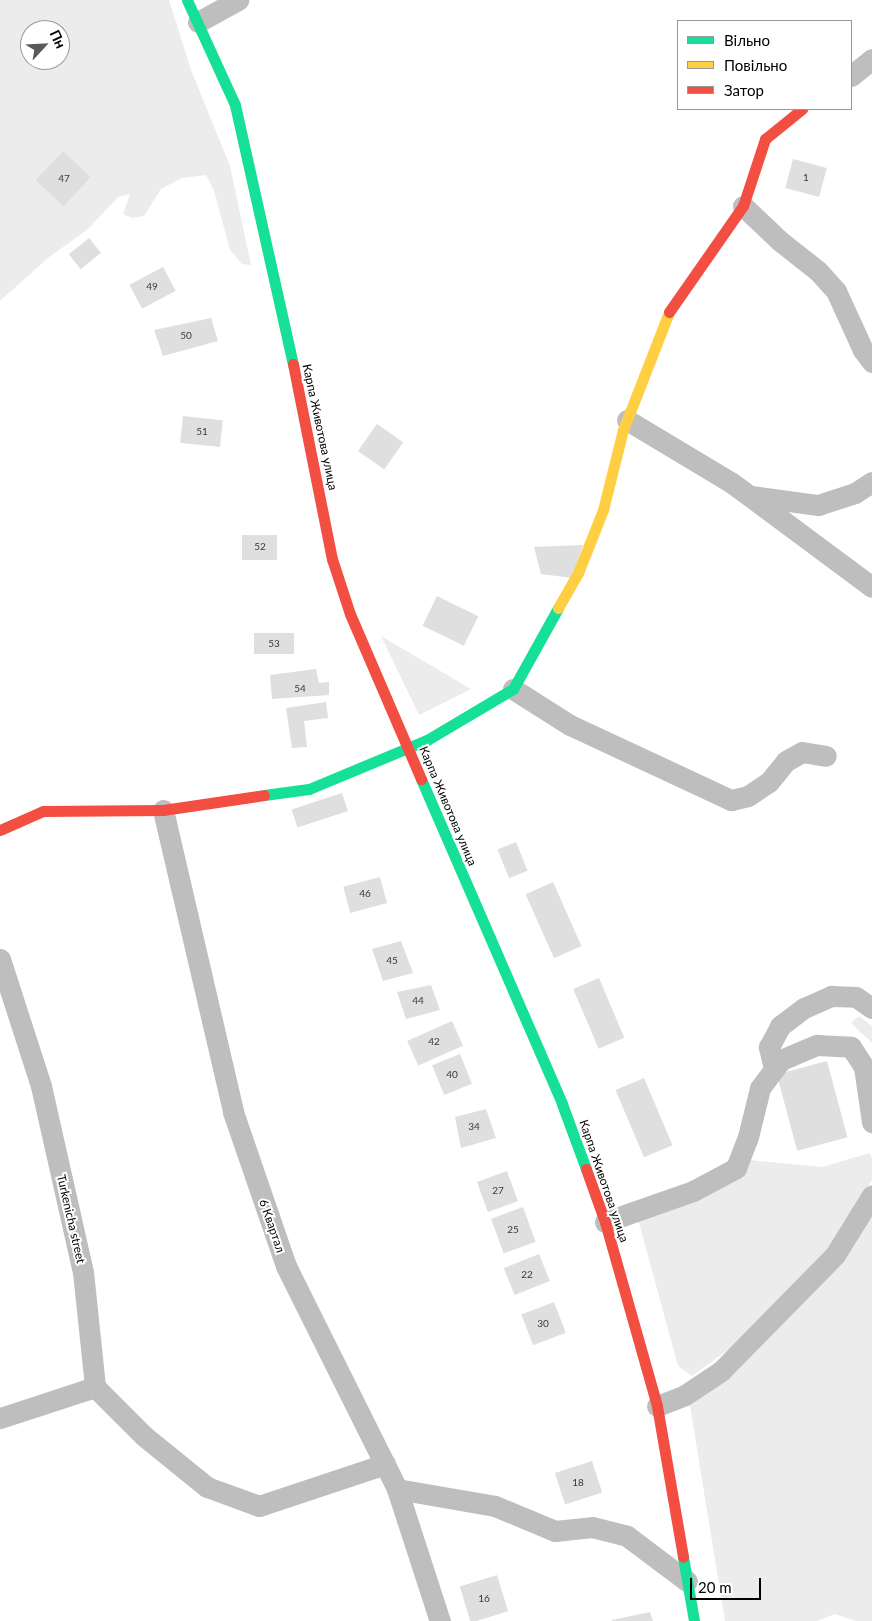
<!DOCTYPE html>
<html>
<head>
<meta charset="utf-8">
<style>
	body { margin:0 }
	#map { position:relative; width:872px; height:1621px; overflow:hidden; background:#fff; font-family:Lato,sans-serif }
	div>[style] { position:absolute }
	.green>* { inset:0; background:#ececec }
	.building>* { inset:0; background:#dfdfdf; transform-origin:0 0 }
	.street>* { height:21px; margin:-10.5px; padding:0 10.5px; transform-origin:10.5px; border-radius:10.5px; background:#bebebe }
	.fast>* { height:11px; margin:-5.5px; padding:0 5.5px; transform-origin:5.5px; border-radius:5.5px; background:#16e098 }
	.slow>* { height:11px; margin:-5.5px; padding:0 5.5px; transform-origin:5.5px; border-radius:5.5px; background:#ffcf43 }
	.jam>* { height:11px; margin:-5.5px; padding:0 5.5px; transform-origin:5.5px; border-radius:5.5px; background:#f24e42 }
	span { translate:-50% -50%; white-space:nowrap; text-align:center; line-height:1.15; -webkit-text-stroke:4px #fff; paint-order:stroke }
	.number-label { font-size:10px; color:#383838 }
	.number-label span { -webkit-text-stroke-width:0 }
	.street-label { font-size:12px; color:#000 }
	.legend { position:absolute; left:677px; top:20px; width:175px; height:90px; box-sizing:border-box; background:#fff; border:1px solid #999; margin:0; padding:6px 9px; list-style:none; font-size:15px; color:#000 }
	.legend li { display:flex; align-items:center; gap:10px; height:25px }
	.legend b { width:25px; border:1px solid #999 }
	.north { position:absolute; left:20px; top:20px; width:50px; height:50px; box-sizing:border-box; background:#fff; border:1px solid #999; border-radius:50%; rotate:65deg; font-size:14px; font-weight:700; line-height:20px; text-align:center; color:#000 }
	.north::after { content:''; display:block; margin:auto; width:18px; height:22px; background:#595959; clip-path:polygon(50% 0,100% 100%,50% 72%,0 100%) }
	.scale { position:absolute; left:690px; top:1578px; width:71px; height:22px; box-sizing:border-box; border:2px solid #000; border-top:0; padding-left:6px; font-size:15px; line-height:18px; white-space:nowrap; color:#000; -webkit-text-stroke:4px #fff; paint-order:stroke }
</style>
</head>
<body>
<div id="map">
	<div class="green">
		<div style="clip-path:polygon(evenodd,0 0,169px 0,191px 70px,230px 166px,251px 265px,242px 264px,230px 250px,214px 191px,206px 175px,182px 178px,161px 189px,144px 216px,132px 218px,123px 214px,130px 194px,118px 197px,87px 230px,48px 258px,0 301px,0 0,30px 30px,60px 30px,60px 60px,30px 60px,30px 30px)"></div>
		<div style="clip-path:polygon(381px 636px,471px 689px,419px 715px)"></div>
		<div style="clip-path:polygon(859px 1016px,872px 1026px,872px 1043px,851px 1023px)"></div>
		<div style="clip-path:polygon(869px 1153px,872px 1158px,872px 1180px,830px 1250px,736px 1344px,692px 1376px,678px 1366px,638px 1219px,749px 1160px,823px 1167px)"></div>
		<div style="clip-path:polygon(872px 1210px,872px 1621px,856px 1621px,835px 1614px,817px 1621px,725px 1621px,690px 1406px,728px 1374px)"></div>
	</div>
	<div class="building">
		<div style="left:63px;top:151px;width:38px;height:40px;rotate:43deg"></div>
		<div style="left:793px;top:159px;width:35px;height:30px;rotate:15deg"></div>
		<div style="left:89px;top:238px;width:19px;height:26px;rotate:51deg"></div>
		<div style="left:163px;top:267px;width:27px;height:38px;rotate:62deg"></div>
		<div style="clip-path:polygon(211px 318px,218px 341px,163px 356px,154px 330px)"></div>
		<div style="left:183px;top:416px;width:40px;height:27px;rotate:6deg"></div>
		<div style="left:377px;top:424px;width:32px;height:33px;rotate:35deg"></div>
		<div style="left:242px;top:535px;width:35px;height:25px"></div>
		<div style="clip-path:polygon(583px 545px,572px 578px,541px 574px,534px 547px)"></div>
		<div style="left:437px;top:596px;width:46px;height:33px;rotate:26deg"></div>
		<div style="left:254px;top:633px;width:40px;height:21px"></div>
		<div style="clip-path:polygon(316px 669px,319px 683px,329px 682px,329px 695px,272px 699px,270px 675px)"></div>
		<div style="clip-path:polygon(326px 702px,328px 718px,304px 721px,307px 747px,292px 748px,286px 708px)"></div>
		<div style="left:342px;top:793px;width:19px;height:53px;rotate:72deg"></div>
		<div style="left:516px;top:842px;width:31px;height:20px;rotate:68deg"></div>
		<div style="left:380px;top:877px;width:27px;height:38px;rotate:75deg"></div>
		<div style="left:553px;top:882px;width:70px;height:30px;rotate:66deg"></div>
		<div style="clip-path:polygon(401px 941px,413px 973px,383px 981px,372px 949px)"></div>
		<div style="left:599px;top:978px;width:65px;height:28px;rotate:67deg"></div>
		<div style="clip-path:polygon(431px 985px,440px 1010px,406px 1019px,397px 992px)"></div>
		<div style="left:452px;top:1021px;width:27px;height:49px;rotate:66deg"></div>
		<div style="left:460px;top:1054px;width:32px;height:30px;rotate:68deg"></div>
		<div style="left:827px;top:1061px;width:79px;height:52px;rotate:75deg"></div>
		<div style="left:644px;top:1078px;width:73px;height:31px;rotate:67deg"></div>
		<div style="clip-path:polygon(486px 1109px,496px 1138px,461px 1148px,455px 1117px)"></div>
		<div style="left:507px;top:1171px;width:32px;height:32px;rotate:70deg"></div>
		<div style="left:523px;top:1207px;width:37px;height:34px;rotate:70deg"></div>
		<div style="left:539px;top:1254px;width:29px;height:38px;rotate:68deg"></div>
		<div style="left:554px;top:1302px;width:33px;height:35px;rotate:69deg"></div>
		<div style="left:592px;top:1461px;width:33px;height:39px;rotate:72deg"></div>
		<div style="left:497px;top:1575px;width:38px;height:39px;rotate:73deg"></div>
		<div style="clip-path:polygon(650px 1612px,653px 1621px,612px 1621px,612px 1620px)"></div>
	</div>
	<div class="street">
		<div style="left:198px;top:22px;width:46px;rotate:-28.8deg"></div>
		<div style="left:851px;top:76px;width:27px;rotate:-39deg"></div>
		<div style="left:743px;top:206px;width:51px;rotate:43.4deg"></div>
		<div style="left:780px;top:241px;width:48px;rotate:38.3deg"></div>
		<div style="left:818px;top:271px;width:27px;rotate:48deg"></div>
		<div style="left:836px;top:291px;width:65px;rotate:65.4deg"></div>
		<div style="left:863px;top:350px;width:15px;rotate:53deg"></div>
		<div style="left:627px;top:420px;width:122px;rotate:31deg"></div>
		<div style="left:732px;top:483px;width:174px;rotate:36.6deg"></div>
		<div style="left:751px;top:496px;width:68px;rotate:7.7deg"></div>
		<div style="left:818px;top:505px;width:39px;rotate:-18deg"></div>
		<div style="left:855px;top:493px;width:20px;rotate:-33deg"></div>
		<div style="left:513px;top:689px;width:67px;rotate:32.3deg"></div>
		<div style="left:570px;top:725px;width:178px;rotate:25deg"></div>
		<div style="left:731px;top:800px;width:17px;rotate:-13deg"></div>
		<div style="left:748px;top:796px;width:25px;rotate:-34deg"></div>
		<div style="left:769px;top:782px;width:27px;rotate:-51deg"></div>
		<div style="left:786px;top:761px;width:18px;rotate:-29deg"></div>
		<div style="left:802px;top:752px;width:24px;rotate:9deg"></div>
		<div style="left:163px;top:810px;width:310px;rotate:76.9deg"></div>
		<div style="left:233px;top:1112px;width:163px;rotate:71deg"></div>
		<div style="left:286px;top:1266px;width:249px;rotate:63.5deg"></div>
		<div style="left:397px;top:1489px;width:139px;rotate:72deg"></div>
		<div style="left:0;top:959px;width:133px;rotate:72.1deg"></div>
		<div style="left:41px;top:1086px;width:191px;rotate:77.3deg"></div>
		<div style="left:83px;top:1272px;width:116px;rotate:84deg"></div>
		<div style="left:95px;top:1387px;width:100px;rotate:161.9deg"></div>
		<div style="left:774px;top:1069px;width:23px;rotate:-103deg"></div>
		<div style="left:769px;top:1047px;width:24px;rotate:-62deg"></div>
		<div style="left:780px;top:1026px;width:30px;rotate:-37deg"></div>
		<div style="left:804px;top:1008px;width:30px;rotate:-24deg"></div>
		<div style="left:831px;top:996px;width:25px;rotate:2deg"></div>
		<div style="left:856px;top:997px;width:19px;rotate:35deg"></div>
		<div style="left:605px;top:1222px;width:93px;rotate:-19.4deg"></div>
		<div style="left:693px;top:1191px;width:49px;rotate:-28.1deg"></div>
		<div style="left:736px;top:1168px;width:33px;rotate:-69deg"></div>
		<div style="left:748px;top:1137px;width:50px;rotate:-76.2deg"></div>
		<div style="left:760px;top:1088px;width:35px;rotate:-53deg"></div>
		<div style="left:781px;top:1060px;width:39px;rotate:-23deg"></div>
		<div style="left:817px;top:1045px;width:34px;rotate:3deg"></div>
		<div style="left:851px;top:1047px;width:24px;rotate:57deg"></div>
		<div style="left:864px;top:1067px;width:56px;rotate:81.7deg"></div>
		<div style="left:95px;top:1387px;width:69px;rotate:45deg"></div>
		<div style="left:144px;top:1436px;width:81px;rotate:39deg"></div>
		<div style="left:207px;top:1487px;width:55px;rotate:20.1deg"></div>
		<div style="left:259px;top:1506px;width:133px;rotate:-18.4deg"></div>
		<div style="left:657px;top:1406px;width:30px;rotate:-21deg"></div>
		<div style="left:685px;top:1395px;width:43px;rotate:-33.7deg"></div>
		<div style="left:721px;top:1371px;width:163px;rotate:-45.5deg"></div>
		<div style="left:835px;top:1255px;width:70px;rotate:-58.3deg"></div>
		<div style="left:397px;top:1489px;width:99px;rotate:9.8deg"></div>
		<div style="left:495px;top:1506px;width:65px;rotate:22.6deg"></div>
		<div style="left:555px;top:1531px;width:37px;rotate:-6deg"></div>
		<div style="left:592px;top:1527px;width:36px;rotate:14deg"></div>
		<div style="left:627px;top:1536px;width:75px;rotate:36.9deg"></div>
	</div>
	<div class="fast">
		<div style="left:187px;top:0;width:115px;rotate:65.4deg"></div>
		<div style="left:235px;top:105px;width:265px;rotate:77.4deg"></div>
		<div style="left:421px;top:779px;width:354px;rotate:66.5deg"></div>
		<div style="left:562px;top:1104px;width:69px;rotate:69.7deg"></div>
		<div style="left:264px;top:795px;width:45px;rotate:-7.6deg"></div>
		<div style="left:309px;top:789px;width:128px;rotate:-22.6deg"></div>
		<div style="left:427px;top:740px;width:100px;rotate:-30.7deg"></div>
		<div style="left:513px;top:689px;width:93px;rotate:-60.9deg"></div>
		<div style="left:683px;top:1557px;width:65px;rotate:80.2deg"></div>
	</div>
	<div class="slow">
		<div style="left:558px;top:608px;width:40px;rotate:-60.3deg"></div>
		<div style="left:578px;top:573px;width:68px;rotate:-68.4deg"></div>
		<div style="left:603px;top:510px;width:82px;rotate:-76deg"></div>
		<div style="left:623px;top:430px;width:127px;rotate:-68.7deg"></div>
	</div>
	<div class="jam">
		<div style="left:669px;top:312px;width:129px;rotate:-55.1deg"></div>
		<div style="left:743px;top:206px;width:71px;rotate:-71.8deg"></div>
		<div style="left:765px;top:139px;width:48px;rotate:-39deg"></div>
		<div style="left:293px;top:364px;width:199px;rotate:78.7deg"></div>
		<div style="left:332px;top:559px;width:58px;rotate:71.9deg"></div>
		<div style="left:350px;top:614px;width:180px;rotate:66.7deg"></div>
		<div style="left:0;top:830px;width:47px;rotate:-23.8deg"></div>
		<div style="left:43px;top:811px;width:120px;rotate:-0.5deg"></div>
		<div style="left:163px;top:810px;width:102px;rotate:-8.4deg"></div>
		<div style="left:586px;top:1169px;width:56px;rotate:70.3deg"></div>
		<div style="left:605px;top:1222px;width:191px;rotate:74.2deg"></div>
		<div style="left:657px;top:1406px;width:153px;rotate:80.2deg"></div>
	</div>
	<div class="number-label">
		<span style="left:806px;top:178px">1</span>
		<span style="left:64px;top:179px">47</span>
		<span style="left:152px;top:287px">49</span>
		<span style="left:186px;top:336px">50</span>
		<span style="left:202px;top:432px">51</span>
		<span style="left:260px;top:547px">52</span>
		<span style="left:274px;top:644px">53</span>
		<span style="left:300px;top:689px">54</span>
		<span style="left:365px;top:894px">46</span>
		<span style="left:392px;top:961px">45</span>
		<span style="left:418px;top:1001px">44</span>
		<span style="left:434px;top:1042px">42</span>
		<span style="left:452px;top:1075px">40</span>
		<span style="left:474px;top:1127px">34</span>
		<span style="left:498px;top:1191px">27</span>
		<span style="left:513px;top:1230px">25</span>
		<span style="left:527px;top:1275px">22</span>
		<span style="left:543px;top:1324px">30</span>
		<span style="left:578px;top:1483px">18</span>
		<span style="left:484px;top:1599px">16</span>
	</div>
	<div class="street-label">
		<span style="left:320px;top:427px;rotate:78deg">Карпа Животова улица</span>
		<span style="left:448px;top:806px;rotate:67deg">Карпа Животова улица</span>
		<span style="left:604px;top:1181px;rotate:71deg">Карпа Животова улица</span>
		<span style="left:71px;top:1219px;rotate:77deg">Turkenicha street</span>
		<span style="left:272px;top:1226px;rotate:71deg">6 Квартал</span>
	</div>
	<ul class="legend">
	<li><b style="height:6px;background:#16e098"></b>Вільно</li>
	<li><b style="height:6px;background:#ffcf43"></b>Повільно</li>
	<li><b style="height:6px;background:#f24e42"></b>Затор</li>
	</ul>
	<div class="north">Пн</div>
	<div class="scale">20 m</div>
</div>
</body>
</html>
